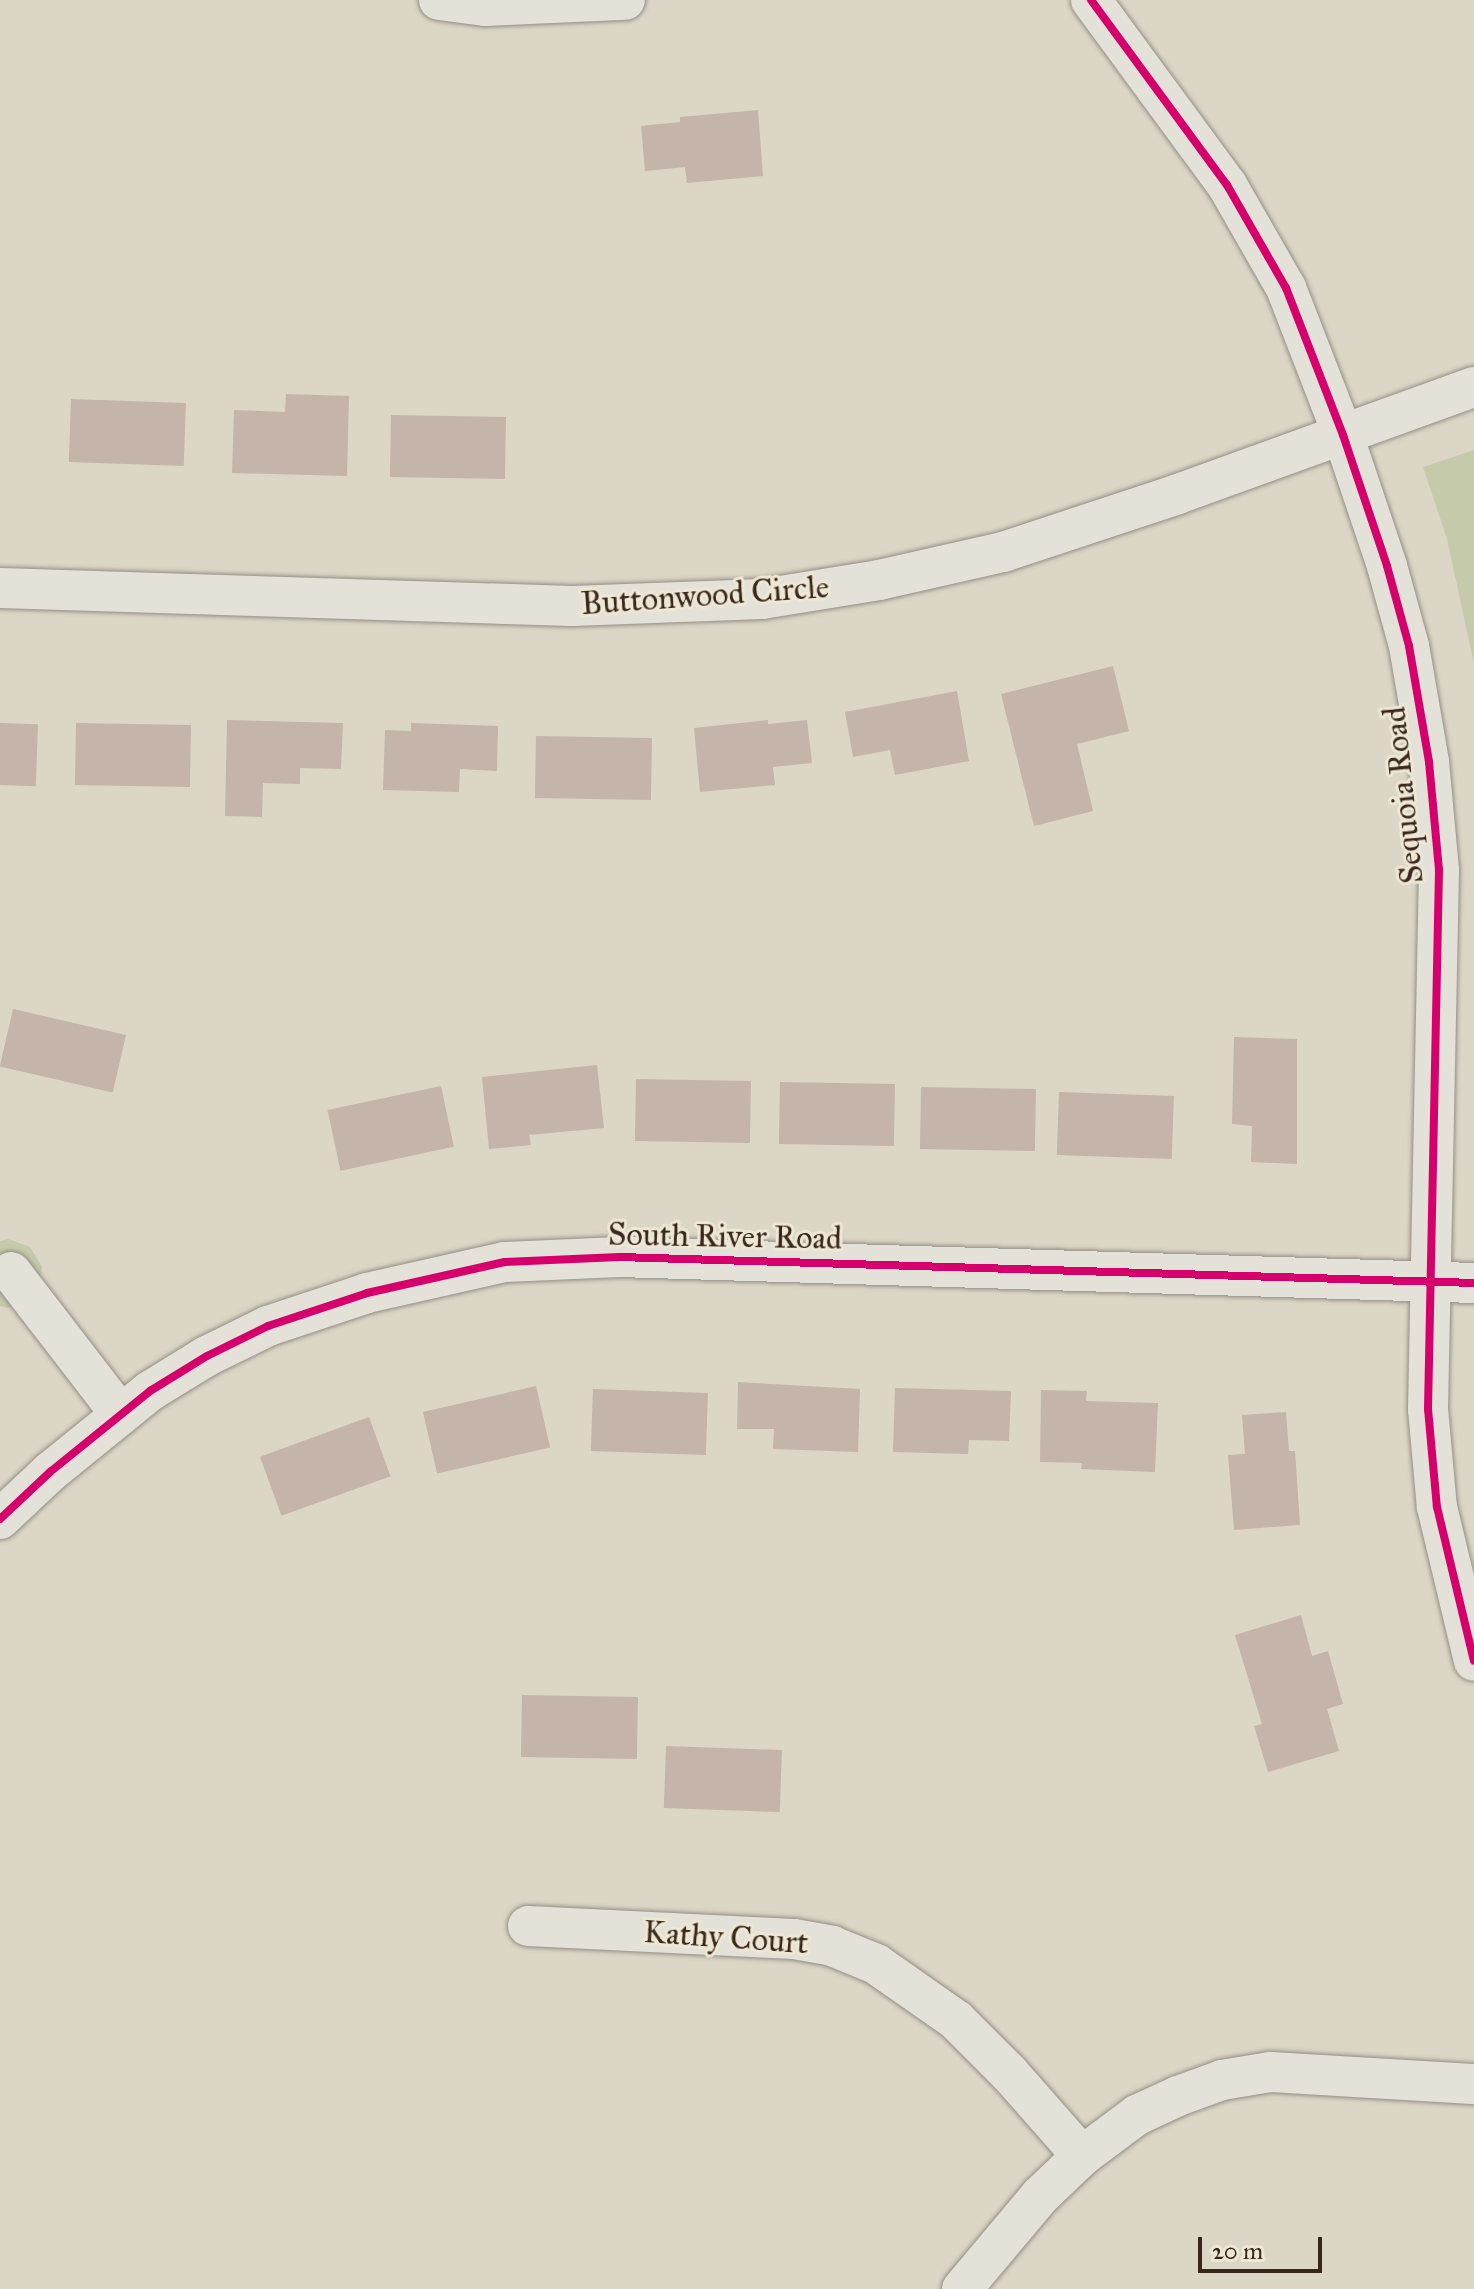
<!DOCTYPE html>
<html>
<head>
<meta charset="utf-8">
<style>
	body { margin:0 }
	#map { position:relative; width:1474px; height:2289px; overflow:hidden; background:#dcd6c6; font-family:"IM FELL Great Primer",serif }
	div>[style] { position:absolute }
	.green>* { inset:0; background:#c5caaa }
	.building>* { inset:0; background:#c4b4aa; transform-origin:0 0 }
	.roads { filter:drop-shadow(0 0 2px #948e85) drop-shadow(0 0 2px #948e85) }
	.minor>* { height:40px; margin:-20px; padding:0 20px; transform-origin:20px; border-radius:20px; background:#e4e1d9 }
	.cycleway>* { height:8px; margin:-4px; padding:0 4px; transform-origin:4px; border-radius:4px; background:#d6006c }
	span { translate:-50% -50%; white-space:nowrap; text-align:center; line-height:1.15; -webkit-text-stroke:6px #eee7d4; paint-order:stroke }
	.street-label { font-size:32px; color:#38271d }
	.scale { position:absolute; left:1198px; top:2237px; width:124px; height:36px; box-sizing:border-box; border:4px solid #38271d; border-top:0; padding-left:10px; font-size:24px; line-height:28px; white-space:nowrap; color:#38271d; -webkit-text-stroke:6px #eee7d4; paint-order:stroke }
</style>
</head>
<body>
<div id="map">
	<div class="green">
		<div style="clip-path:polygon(1474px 450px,1474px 664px,1447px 539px,1423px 467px)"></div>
		<div style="clip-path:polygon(8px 1239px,30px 1247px,42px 1267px,39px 1290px,21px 1305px,9px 1308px,0 1306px,0 1241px)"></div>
	</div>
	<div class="building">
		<div style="clip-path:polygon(758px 110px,763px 176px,687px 183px,685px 167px,645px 171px,641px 126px,680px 122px,680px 117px)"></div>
		<div style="clip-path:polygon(286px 394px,349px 396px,347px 476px,232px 473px,234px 410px,285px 412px)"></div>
		<div style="left:71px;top:399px;width:115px;height:63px;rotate:2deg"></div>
		<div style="left:391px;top:415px;width:115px;height:62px;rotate:1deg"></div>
		<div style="clip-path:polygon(1113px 666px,1129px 731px,1077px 744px,1093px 811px,1034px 826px,1001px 694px)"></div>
		<div style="clip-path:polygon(957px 691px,969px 761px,895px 775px,890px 750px,853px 757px,845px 712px)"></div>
		<div style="clip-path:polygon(227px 720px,343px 723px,341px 769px,300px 768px,300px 784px,263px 783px,262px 817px,225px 816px)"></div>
		<div style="clip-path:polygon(768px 720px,768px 724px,807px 720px,812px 763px,773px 767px,775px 785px,700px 792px,694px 728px)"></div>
		<div style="left:0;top:723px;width:38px;height:62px;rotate:2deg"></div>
		<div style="left:76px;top:723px;width:115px;height:62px;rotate:1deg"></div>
		<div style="clip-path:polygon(411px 723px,498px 726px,497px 771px,460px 769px,459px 792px,383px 790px,385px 730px,411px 731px)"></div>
		<div style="left:536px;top:736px;width:116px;height:62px;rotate:1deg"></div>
		<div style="left:13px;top:1009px;width:116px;height:59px;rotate:13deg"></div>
		<div style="clip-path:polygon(1234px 1037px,1297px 1039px,1297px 1164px,1251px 1162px,1252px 1126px,1232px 1124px)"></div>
		<div style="clip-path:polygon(597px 1065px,604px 1128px,529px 1135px,531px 1145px,489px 1149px,482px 1077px)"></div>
		<div style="left:636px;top:1079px;width:115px;height:62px;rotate:1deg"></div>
		<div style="left:780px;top:1082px;width:115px;height:62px;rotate:1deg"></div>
		<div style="left:441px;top:1086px;width:62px;height:116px;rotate:78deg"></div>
		<div style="left:921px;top:1087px;width:115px;height:62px;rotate:1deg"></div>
		<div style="left:1059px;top:1092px;width:115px;height:63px;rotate:2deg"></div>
		<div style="clip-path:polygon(738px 1382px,860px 1389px,858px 1452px,773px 1449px,774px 1429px,737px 1429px)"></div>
		<div style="left:536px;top:1386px;width:63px;height:116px;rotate:77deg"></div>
		<div style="clip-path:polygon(895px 1388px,1011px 1391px,1009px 1441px,969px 1440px,968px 1454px,893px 1452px)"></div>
		<div style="left:593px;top:1389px;width:115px;height:62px;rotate:2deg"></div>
		<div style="clip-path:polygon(1041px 1390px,1087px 1391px,1086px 1401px,1158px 1403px,1155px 1472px,1081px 1469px,1082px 1463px,1040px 1462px)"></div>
		<div style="clip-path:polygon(1286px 1412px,1289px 1451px,1295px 1451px,1300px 1525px,1234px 1530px,1228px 1455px,1245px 1454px,1242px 1415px)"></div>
		<div style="left:369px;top:1417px;width:63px;height:116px;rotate:70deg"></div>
		<div style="clip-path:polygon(1301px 1615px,1312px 1656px,1328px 1651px,1343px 1704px,1327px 1709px,1339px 1751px,1268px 1772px,1254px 1726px,1262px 1724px,1235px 1635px)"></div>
		<div style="left:522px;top:1695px;width:116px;height:62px;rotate:1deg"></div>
		<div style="left:666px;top:1746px;width:116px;height:62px;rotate:2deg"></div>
	</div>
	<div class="roads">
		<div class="minor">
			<div style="left:439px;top:0;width:46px;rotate:7.4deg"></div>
			<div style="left:485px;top:6px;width:140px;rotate:-2.5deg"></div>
			<div style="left:1091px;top:0;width:230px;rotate:53.7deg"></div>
			<div style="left:1227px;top:185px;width:119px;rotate:60.2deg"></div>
			<div style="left:1286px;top:288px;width:158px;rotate:68.8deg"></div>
			<div style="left:1343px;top:435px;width:138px;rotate:71.4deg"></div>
			<div style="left:1387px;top:566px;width:83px;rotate:74.6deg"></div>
			<div style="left:1409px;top:646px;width:118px;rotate:80.2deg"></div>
			<div style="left:1429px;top:762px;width:108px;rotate:84.7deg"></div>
			<div style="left:1439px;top:870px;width:539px;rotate:91.17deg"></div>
			<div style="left:1428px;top:1409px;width:98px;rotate:84.8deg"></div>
			<div style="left:1437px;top:1507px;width:158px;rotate:76.5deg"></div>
			<div style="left:0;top:588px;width:572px;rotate:1.8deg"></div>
			<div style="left:572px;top:606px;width:190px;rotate:-2.1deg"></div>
			<div style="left:762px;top:599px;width:119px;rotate:-9.2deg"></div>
			<div style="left:879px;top:580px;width:127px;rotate:-12.7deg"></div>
			<div style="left:1003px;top:552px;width:184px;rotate:-18.3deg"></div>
			<div style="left:1178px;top:494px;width:315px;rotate:-19.9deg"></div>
			<div style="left:11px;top:1272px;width:180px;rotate:52.4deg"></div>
			<div style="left:0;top:1519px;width:69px;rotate:-43.2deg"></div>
			<div style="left:50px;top:1472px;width:129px;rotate:-39deg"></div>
			<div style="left:150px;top:1391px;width:67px;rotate:-31.6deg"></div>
			<div style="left:207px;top:1356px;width:68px;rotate:-26.2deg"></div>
			<div style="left:268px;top:1326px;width:104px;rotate:-18.4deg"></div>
			<div style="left:367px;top:1293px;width:141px;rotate:-12.7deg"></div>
			<div style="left:505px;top:1262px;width:114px;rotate:-2.5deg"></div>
			<div style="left:619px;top:1257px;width:855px;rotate:1.74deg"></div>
			<div style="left:528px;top:1926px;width:266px;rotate:2.8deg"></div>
			<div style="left:794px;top:1939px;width:39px;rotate:10deg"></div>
			<div style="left:832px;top:1946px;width:48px;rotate:22.2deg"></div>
			<div style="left:876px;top:1964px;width:98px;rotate:35deg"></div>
			<div style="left:956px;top:2020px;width:76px;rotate:45deg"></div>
			<div style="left:1010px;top:2074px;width:109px;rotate:48.7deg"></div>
			<div style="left:962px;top:2289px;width:121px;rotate:-50deg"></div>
			<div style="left:1040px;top:2196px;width:58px;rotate:-43.6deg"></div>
			<div style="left:1082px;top:2156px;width:69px;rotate:-36.7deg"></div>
			<div style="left:1137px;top:2115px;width:45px;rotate:-24.9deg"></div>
			<div style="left:1178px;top:2096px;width:47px;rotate:-20deg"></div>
			<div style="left:1222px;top:2080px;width:49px;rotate:-9.5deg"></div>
			<div style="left:1270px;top:2072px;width:204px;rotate:3.4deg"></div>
		</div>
	</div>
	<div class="cycleway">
		<div style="left:1091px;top:0;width:230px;rotate:53.7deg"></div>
		<div style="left:1227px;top:185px;width:119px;rotate:60.2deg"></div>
		<div style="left:1286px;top:288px;width:158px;rotate:68.8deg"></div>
		<div style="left:1343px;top:435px;width:138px;rotate:71.4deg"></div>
		<div style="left:1387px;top:566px;width:83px;rotate:74.6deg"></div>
		<div style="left:1409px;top:646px;width:118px;rotate:80.2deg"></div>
		<div style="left:1429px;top:762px;width:108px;rotate:84.7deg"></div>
		<div style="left:1439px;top:870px;width:539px;rotate:91.17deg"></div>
		<div style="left:1428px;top:1409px;width:98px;rotate:84.8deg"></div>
		<div style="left:1437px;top:1507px;width:158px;rotate:76.5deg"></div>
		<div style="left:0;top:1519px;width:69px;rotate:-43.2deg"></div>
		<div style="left:50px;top:1472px;width:129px;rotate:-39deg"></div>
		<div style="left:150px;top:1391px;width:67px;rotate:-31.6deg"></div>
		<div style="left:207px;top:1356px;width:68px;rotate:-26.2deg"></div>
		<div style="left:268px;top:1326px;width:104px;rotate:-18.4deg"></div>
		<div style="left:367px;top:1293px;width:141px;rotate:-12.7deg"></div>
		<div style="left:505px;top:1262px;width:114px;rotate:-2.5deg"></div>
		<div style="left:619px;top:1257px;width:855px;rotate:1.74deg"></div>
	</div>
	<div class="street-label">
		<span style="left:705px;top:596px;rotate:-4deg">Buttonwood Circle</span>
		<span style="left:1404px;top:795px;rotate:-96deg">Sequoia Road</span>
		<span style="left:725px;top:1237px;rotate:1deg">South River Road</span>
		<span style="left:726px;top:1938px;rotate:4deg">Kathy Court</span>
	</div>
	<div class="scale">20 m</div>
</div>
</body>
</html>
